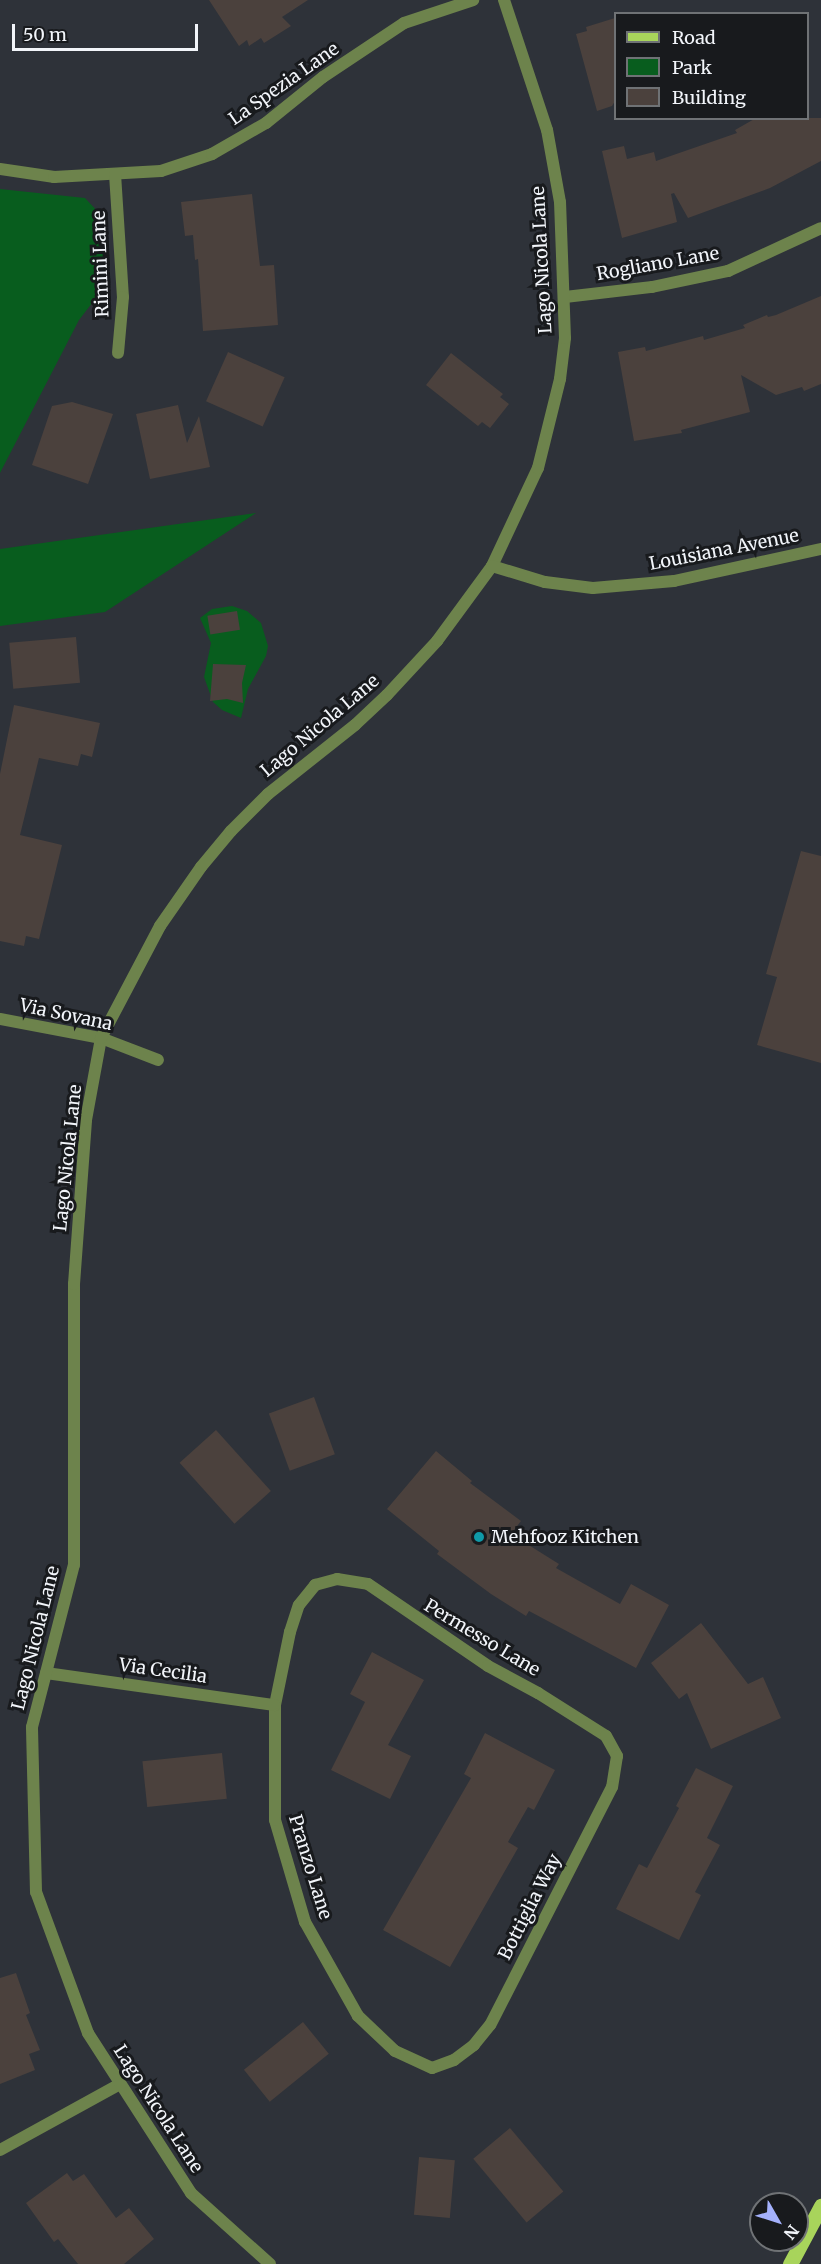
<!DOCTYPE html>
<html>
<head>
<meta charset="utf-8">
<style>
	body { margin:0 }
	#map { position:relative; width:821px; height:2264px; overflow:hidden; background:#2e3239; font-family:Merriweather,serif }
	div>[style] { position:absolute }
	.green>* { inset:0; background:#085d1e }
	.building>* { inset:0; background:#4b413d; transform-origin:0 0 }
	.minor>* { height:12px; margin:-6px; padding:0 6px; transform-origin:6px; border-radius:6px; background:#6d834c }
	.tertiary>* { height:12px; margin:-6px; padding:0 6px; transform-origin:6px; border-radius:6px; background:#6d834c }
	.primary>* { height:15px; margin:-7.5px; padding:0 7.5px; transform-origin:7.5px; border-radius:7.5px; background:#a8d45b }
	.dots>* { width:16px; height:16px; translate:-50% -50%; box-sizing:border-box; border:3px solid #181a1d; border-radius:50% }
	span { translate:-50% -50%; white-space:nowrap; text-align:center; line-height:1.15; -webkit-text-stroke:6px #181a1d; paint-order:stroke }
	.street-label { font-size:18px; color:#f2f5fa }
	.poi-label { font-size:18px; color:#f2f5fa }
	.left { translate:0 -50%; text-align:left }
	.legend { position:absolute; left:614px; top:12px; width:195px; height:108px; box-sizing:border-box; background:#181a1d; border:2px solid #6f7275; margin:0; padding:8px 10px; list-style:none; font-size:18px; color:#f2f5fa }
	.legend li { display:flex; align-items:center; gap:12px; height:30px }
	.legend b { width:30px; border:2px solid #6f7275 }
	.north { position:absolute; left:749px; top:2192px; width:60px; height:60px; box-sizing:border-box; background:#181a1d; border:2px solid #6f7275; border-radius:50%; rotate:129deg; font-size:16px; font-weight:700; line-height:24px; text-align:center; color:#f2f5fa }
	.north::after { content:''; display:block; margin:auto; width:21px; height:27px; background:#a4b1fc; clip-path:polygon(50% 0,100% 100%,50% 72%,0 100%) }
	.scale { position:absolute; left:12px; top:24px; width:186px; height:27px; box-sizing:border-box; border:3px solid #f2f5fa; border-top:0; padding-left:8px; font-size:18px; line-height:21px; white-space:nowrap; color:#f2f5fa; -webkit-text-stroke:4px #181a1d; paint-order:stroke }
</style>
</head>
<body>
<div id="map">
	<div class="green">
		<div style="clip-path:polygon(0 189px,85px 198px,100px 214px,106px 285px,79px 320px,0 473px)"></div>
		<div style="clip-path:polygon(256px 513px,105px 612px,0 626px,0 549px)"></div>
		<div style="clip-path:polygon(232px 606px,247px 611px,261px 623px,268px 646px,266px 656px,248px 689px,241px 718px,222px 710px,213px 702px,204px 677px,211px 643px,200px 618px,212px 609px)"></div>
	</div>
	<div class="building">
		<div style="clip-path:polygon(209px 0,308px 0,282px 17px,291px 26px,264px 43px,261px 38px,249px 46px,247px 40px,239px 46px)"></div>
		<div style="clip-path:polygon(615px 18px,615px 101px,612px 106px,597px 111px,576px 34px,587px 31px,586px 27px)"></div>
		<div style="clip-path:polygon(756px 118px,821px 118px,821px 161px,770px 188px,688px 218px,674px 193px,671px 194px,677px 222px,622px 238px,602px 151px,624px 146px,627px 159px,654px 152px,656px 161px,737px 133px,735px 130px)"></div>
		<div style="clip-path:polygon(252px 194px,260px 266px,274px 265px,278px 325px,203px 331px,198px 259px,195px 260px,193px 235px,185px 236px,181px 202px)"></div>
		<div style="clip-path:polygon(821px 296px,821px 384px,804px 391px,802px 387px,776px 395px,741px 375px,750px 412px,681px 430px,682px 433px,634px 441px,618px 352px,645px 347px,646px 351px,703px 336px,704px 340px,745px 328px,743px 325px,767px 315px,768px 317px,776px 315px)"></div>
		<div style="left:228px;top:352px;width:62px;height:54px;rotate:24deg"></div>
		<div style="clip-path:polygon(451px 353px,503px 394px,500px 397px,509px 404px,490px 428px,482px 422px,478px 426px,426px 385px)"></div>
		<div style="clip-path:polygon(72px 402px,113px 414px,88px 484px,32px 465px,52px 406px)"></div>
		<div style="clip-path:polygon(178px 405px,187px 443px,199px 416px,210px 467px,150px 479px,136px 414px)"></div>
		<div style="left:237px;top:611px;width:19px;height:30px;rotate:81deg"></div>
		<div style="left:76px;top:637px;width:46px;height:67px;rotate:85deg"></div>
		<div style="clip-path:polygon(213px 664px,246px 665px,242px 683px,243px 703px,227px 699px,210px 701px)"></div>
		<div style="clip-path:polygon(14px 705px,100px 723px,92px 757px,81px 754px,78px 766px,39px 758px,20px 835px,62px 845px,39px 939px,26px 936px,24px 946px,0 941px,0 774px)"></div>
		<div style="clip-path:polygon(801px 851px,821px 856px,821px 1063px,757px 1045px,777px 977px,766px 974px)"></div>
		<div style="left:314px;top:1397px;width:61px;height:48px;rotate:70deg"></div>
		<div style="left:216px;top:1430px;width:82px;height:49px;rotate:48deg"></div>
		<div style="clip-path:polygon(436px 1451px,472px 1481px,470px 1483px,521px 1521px,511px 1534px,559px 1564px,556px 1568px,620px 1604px,631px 1584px,669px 1605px,636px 1668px,529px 1611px,526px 1616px,491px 1594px,437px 1554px,439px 1551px,387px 1509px)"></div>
		<div style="clip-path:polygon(701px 1623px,748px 1684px,763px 1677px,781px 1718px,711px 1749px,687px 1693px,679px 1699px,651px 1663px)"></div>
		<div style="clip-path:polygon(372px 1652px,424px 1680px,388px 1745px,411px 1756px,390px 1799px,331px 1770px,365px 1702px,350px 1694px)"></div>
		<div style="clip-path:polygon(485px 1733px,555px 1770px,534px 1810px,528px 1807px,508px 1842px,518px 1848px,450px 1967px,383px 1930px,471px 1778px,464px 1774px)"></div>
		<div style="left:222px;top:1753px;width:46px;height:80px;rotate:84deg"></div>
		<div style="clip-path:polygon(696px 1768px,733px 1786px,707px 1838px,720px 1845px,695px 1892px,701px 1895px,679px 1940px,616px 1909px,639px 1864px,647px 1868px,679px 1808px,676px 1806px)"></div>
		<div style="clip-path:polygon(16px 1973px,30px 2013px,26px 2015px,40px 2050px,29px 2054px,35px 2070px,0 2084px,0 1978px)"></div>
		<div style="left:303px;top:2022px;width:41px;height:76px;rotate:51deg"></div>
		<div style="left:510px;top:2128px;width:83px;height:48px;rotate:50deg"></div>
		<div style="left:419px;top:2157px;width:36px;height:58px;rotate:5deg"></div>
		<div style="clip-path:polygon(67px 2173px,73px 2181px,84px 2174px,116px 2218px,129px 2208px,154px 2239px,124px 2264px,78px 2264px,58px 2239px,54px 2242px,26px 2203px)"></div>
	</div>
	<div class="minor">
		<div style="left:0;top:169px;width:55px;rotate:8.4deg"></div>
		<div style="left:54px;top:177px;width:107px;rotate:-3.2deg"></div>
		<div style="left:161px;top:171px;width:54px;rotate:-18.4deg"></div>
		<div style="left:212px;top:154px;width:62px;rotate:-29.9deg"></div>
		<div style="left:266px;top:123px;width:73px;rotate:-38.9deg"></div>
		<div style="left:323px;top:77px;width:97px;rotate:-33.7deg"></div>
		<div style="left:404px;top:23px;width:73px;rotate:-18.4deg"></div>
		<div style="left:115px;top:174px;width:123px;rotate:86.3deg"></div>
		<div style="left:123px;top:297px;width:56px;rotate:95.1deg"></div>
		<div style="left:565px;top:297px;width:88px;rotate:-6.6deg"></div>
		<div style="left:652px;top:287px;width:78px;rotate:-11.9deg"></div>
		<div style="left:728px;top:271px;width:102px;rotate:-24.8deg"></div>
		<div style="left:0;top:1019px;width:103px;rotate:10.7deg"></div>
		<div style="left:101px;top:1038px;width:61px;rotate:21.1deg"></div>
		<div style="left:337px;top:1579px;width:31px;rotate:9deg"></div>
		<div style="left:368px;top:1584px;width:145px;rotate:34.3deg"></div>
		<div style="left:488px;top:1666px;width:57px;rotate:28.4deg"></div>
		<div style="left:538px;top:1693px;width:80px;rotate:32.3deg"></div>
		<div style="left:606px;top:1736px;width:23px;rotate:61deg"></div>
		<div style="left:617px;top:1756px;width:31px;rotate:99deg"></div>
		<div style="left:612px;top:1787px;width:267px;rotate:117.1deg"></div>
		<div style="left:490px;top:2025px;width:26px;rotate:129deg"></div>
		<div style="left:474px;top:2045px;width:25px;rotate:143deg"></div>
		<div style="left:454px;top:2060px;width:23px;rotate:160deg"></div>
		<div style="left:432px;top:2068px;width:41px;rotate:-155.3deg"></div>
		<div style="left:395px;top:2051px;width:51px;rotate:-136.6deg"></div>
		<div style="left:358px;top:2016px;width:108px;rotate:-119.4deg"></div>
		<div style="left:305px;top:1922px;width:106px;rotate:-106.4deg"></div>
		<div style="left:275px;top:1820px;width:115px;rotate:-90deg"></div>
		<div style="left:275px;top:1705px;width:75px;rotate:-78.4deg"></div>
		<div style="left:290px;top:1632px;width:28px;rotate:-72deg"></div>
		<div style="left:299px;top:1605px;width:26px;rotate:-51deg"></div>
		<div style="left:315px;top:1585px;width:23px;rotate:-15deg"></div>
		<div style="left:46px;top:1673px;width:231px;rotate:8deg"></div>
		<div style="left:0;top:2150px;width:137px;rotate:-28.8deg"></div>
		<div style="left:270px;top:2264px;width:106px;rotate:-138.1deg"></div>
		<div style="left:191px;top:2193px;width:190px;rotate:-122.8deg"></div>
		<div style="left:88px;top:2033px;width:150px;rotate:-110.2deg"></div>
		<div style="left:36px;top:1892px;width:165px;rotate:-91.4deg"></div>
		<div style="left:32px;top:1727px;width:167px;rotate:-75.5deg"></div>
		<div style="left:74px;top:1565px;width:281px;rotate:-90deg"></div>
		<div style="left:74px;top:1284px;width:164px;rotate:-85.8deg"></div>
		<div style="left:86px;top:1120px;width:83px;rotate:-79.6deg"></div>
		<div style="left:101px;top:1038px;width:127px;rotate:-62.2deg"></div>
		<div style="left:160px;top:926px;width:72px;rotate:-55.2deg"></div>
		<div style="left:201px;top:867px;width:47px;rotate:-50.2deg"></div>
		<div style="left:231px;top:831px;width:52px;rotate:-45deg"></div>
		<div style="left:268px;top:794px;width:111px;rotate:-38.4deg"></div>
		<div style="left:355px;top:725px;width:44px;rotate:-43.2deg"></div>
		<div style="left:387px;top:695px;width:74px;rotate:-47.2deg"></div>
		<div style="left:437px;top:641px;width:93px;rotate:-53.7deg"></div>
		<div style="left:492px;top:566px;width:108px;rotate:-64.9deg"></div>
		<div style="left:538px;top:468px;width:92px;rotate:-76.1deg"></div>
		<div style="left:560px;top:379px;width:41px;rotate:-83deg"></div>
		<div style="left:565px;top:338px;width:136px;rotate:-92.1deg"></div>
		<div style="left:560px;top:202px;width:73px;rotate:-100.2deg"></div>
		<div style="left:547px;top:130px;width:137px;rotate:-108.3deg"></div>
	</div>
	<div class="tertiary">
		<div style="left:492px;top:566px;width:55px;rotate:16.8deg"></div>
		<div style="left:545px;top:582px;width:48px;rotate:7.1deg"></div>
		<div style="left:593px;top:588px;width:81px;rotate:-4.9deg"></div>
		<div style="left:674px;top:581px;width:150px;rotate:-12.3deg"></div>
	</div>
	<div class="primary">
		<div style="left:790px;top:2264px;width:66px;rotate:-61.9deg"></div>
	</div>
	<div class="dots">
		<div style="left:479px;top:1537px;background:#0f9aa8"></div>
	</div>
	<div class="street-label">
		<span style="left:284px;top:84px;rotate:-35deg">La Spezia Lane</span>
		<span style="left:542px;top:260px;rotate:-93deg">Lago Nicola Lane</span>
		<span style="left:101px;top:264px;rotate:-92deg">Rimini Lane</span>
		<span style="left:658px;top:264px;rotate:-10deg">Rogliano Lane</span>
		<span style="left:724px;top:550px;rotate:-11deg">Louisiana Avenue</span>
		<span style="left:320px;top:726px;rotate:-40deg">Lago Nicola Lane</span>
		<span style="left:66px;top:1015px;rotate:12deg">Via Sovana</span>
		<span style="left:68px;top:1158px;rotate:-84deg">Lago Nicola Lane</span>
		<span style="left:36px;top:1638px;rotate:-76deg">Lago Nicola Lane</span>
		<span style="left:482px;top:1638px;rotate:31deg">Permesso Lane</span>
		<span style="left:163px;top:1671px;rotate:8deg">Via Cecilia</span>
		<span style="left:310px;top:1867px;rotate:73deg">Pranzo Lane</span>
		<span style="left:530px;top:1907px;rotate:-63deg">Bottiglia Way</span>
		<span style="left:158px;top:2109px;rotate:57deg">Lago Nicola Lane</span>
	</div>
	<div class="poi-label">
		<span class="left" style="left:491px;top:1537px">Mehfooz Kitchen</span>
	</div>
	<ul class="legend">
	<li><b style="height:8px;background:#a8d45b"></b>Road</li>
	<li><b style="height:16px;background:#085d1e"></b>Park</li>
	<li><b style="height:16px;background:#4b413d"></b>Building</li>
	</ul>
	<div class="north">N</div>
	<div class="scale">50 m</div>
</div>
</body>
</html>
